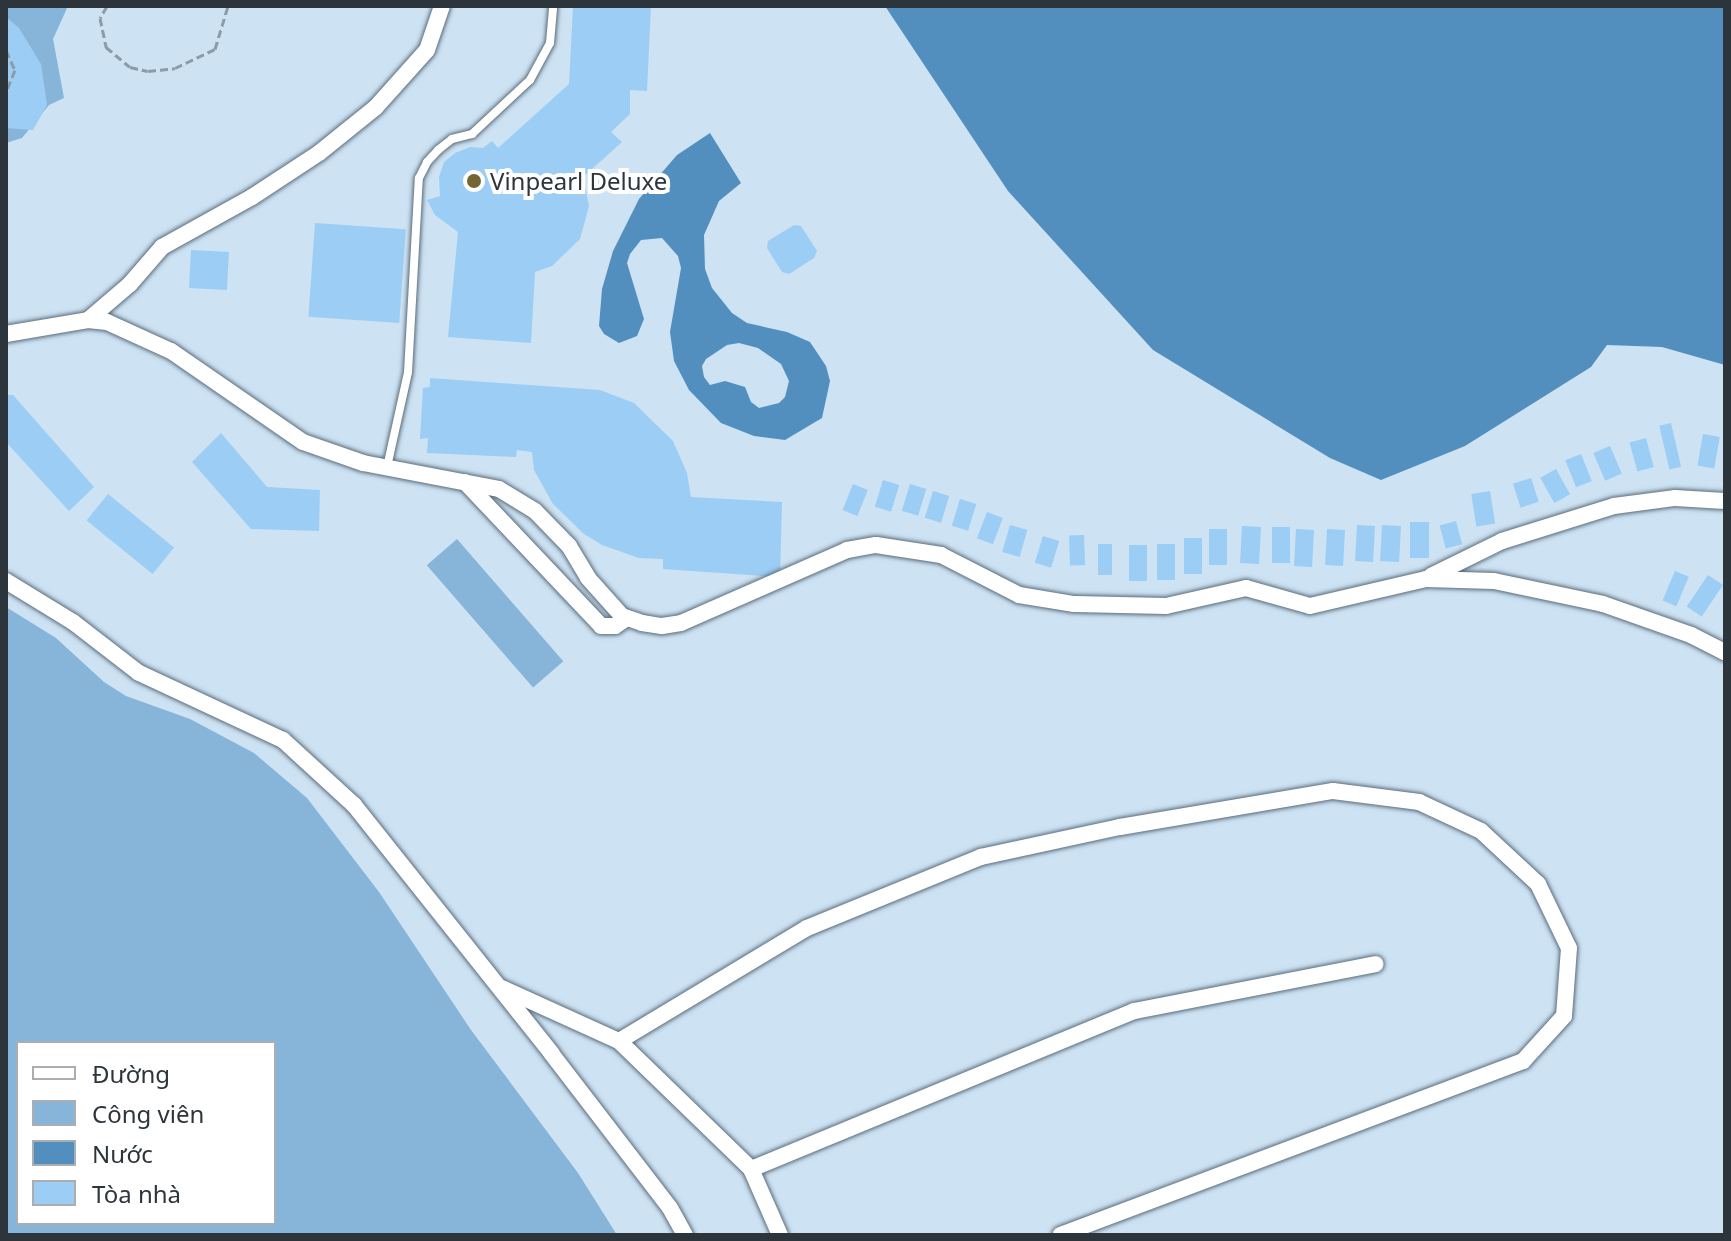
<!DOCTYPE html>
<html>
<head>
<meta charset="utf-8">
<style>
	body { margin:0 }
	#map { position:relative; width:1731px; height:1241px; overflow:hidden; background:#cde2f3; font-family:"Noto Sans",sans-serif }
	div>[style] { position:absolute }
	.green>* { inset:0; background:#87b4d9; transform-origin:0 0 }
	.water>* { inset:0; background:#528fbe }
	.building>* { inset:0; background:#9ccdf5; transform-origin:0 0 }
	.path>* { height:3px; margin-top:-1.5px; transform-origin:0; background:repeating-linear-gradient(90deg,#8b9ba8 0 8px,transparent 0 12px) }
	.roads { filter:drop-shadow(0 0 2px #5a6c7b) drop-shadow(0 0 2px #5a6c7b) }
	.lane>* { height:8px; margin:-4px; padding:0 4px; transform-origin:4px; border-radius:4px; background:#fff }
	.street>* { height:16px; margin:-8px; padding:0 8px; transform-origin:8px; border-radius:8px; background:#fff }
	.dots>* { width:22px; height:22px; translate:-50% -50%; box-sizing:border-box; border:4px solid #fff; border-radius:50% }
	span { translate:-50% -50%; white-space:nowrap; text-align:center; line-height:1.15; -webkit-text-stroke:8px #fff; paint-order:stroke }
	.poi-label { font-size:24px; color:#2d353c }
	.left { translate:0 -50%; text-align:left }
	.frame { position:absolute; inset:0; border:8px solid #2d353c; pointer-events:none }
	.legend { position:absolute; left:16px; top:1041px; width:260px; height:184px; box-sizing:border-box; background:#fff; border:2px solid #abaeb1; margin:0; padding:10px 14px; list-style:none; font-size:24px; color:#2d353c }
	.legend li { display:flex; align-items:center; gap:16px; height:40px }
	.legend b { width:40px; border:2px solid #abaeb1 }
</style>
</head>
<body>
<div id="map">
	<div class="green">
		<div style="clip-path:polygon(6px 6px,68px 6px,53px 39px,64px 98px,49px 105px,22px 138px,6px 143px)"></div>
		<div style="left:457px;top:539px;width:162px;height:40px;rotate:49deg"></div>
		<div style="clip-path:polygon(evenodd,6px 607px,56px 638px,104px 682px,126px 696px,190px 719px,254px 753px,307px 798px,379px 892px,471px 1030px,578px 1173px,617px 1235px,6px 1235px,6px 607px,18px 1043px,274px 1043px,274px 1223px,18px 1223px,18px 1043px)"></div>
	</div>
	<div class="water">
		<div style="clip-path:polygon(885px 6px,1725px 6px,1725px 365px,1662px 347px,1607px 345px,1591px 367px,1465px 446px,1381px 480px,1330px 458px,1153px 350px,1008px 191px)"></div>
		<div style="clip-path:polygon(evenodd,710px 133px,741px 183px,719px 201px,704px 235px,705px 269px,712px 288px,732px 313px,747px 323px,787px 332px,810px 342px,826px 366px,830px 381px,822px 418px,785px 440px,754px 436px,721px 423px,689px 390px,674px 361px,670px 332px,681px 268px,678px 256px,662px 238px,641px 240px,630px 254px,627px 263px,644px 319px,637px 336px,619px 343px,604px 334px,599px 326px,602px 289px,613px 251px,639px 199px,677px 155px,710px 133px,739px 343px,758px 348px,781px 364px,789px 381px,785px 397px,779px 403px,759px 408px,751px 402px,745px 387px,725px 381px,710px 385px,704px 377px,702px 366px,706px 359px,727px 345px,739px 343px)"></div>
	</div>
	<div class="building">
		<div style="clip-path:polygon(573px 6px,651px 6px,647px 91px,630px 90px,630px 114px,611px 132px,622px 142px,583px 177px,589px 206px,580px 239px,552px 266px,535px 272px,531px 343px,448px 337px,458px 232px,435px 215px,427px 200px,440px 196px,439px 177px,444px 162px,455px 153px,470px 147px,483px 148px,492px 141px,498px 148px,569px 84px)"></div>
		<div style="clip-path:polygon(6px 17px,19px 28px,41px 64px,47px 105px,33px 130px,6px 128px)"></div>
		<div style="left:315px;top:223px;width:91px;height:94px;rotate:4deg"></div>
		<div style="clip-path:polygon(794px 225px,801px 226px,817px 251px,814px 258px,789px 274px,782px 272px,767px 248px,768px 241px)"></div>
		<div style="left:191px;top:250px;width:38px;height:38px;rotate:3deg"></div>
		<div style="clip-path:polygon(430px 378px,600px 390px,634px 403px,673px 441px,687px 473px,691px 497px,782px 502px,780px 577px,663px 569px,663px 559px,639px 558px,602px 545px,584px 534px,553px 504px,534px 470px,532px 452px,517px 450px,516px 457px,427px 453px,428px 438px,420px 439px,423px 388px,430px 387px)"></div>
		<div style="clip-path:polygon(6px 395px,13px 395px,94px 487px,69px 511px,6px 442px)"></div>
		<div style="left:1671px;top:423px;width:45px;height:12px;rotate:77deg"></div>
		<div style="clip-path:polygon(221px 433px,267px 487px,320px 490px,319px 531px,251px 529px,192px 462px)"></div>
		<div style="left:1703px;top:434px;width:17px;height:32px;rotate:10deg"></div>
		<div style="left:1646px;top:438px;width:30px;height:17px;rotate:75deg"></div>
		<div style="left:1610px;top:446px;width:30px;height:18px;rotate:67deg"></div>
		<div style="left:1581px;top:454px;width:29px;height:17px;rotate:68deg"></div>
		<div style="left:1556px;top:469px;width:29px;height:18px;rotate:61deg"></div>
		<div style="left:1531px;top:478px;width:25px;height:19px;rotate:72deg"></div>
		<div style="left:883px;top:480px;width:17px;height:28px;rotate:17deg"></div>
		<div style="left:853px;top:484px;width:16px;height:28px;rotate:22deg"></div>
		<div style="left:910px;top:484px;width:17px;height:28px;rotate:17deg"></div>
		<div style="left:933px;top:491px;width:17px;height:28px;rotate:17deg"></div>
		<div style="left:1490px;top:491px;width:33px;height:19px;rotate:81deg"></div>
		<div style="left:108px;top:494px;width:85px;height:34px;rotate:39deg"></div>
		<div style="left:960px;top:499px;width:17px;height:28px;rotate:17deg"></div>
		<div style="left:987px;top:512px;width:17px;height:28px;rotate:21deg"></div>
		<div style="left:1456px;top:521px;width:24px;height:17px;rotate:75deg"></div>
		<div style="left:1410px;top:522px;width:19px;height:36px"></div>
		<div style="left:1010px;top:525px;width:18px;height:28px;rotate:16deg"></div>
		<div style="left:1357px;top:525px;width:18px;height:36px;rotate:3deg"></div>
		<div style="left:1382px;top:525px;width:19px;height:36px;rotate:3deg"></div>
		<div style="left:1242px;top:526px;width:19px;height:37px;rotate:3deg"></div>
		<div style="left:1272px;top:527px;width:18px;height:36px"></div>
		<div style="left:1209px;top:529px;width:18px;height:36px"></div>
		<div style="left:1296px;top:529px;width:18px;height:37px;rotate:3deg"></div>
		<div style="left:1327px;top:529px;width:18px;height:36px;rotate:3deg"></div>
		<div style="left:1084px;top:535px;width:30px;height:15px;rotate:88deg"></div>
		<div style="left:1043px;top:536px;width:17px;height:28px;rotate:17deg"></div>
		<div style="left:1184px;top:538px;width:18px;height:36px"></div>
		<div style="left:1098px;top:544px;width:14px;height:31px"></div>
		<div style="left:1157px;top:544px;width:18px;height:36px"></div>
		<div style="left:1129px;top:545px;width:18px;height:36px"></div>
		<div style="left:1675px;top:571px;width:15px;height:32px;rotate:23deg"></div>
		<div style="left:1708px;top:575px;width:18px;height:38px;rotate:34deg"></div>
	</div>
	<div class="path">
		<div style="left:107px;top:6px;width:14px;rotate:120deg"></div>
		<div style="left:100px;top:18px;width:30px;rotate:78deg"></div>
		<div style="left:106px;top:47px;width:31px;rotate:40deg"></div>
		<div style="left:130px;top:67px;width:18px;rotate:13deg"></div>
		<div style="left:148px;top:71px;width:27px;rotate:-6deg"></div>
		<div style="left:175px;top:68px;width:44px;rotate:-25.4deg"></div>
		<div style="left:215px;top:49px;width:45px;rotate:-73.2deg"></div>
		<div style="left:6px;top:50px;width:22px;rotate:66deg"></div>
		<div style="left:15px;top:70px;width:24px;rotate:112deg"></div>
	</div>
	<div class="roads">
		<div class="lane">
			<div style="left:387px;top:467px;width:97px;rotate:-77.5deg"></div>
			<div style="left:408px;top:372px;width:194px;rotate:-86.8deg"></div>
			<div style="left:419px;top:178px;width:18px;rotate:-63deg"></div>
			<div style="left:427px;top:162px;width:16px;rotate:-47deg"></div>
			<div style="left:438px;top:150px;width:18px;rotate:-38deg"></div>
			<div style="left:452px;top:139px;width:21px;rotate:-14deg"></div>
			<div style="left:472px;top:134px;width:79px;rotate:-43deg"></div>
			<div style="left:530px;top:80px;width:42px;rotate:-61.6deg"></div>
			<div style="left:550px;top:43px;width:37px;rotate:-85deg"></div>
		</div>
		<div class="street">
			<div style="left:88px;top:320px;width:55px;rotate:-40.6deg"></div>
			<div style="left:130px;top:284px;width:49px;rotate:-49.1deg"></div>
			<div style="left:162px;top:247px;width:103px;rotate:-29.1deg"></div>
			<div style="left:252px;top:197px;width:80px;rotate:-33.3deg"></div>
			<div style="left:319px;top:153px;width:73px;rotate:-38.9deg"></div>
			<div style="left:376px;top:107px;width:76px;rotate:-48.2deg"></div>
			<div style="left:427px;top:50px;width:46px;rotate:-71.2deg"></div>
			<div style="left:6px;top:334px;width:83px;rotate:-9.7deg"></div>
			<div style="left:88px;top:320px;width:19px;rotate:6deg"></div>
			<div style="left:107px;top:322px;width:70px;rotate:24.4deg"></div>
			<div style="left:171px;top:351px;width:160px;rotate:34.6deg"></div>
			<div style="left:303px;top:442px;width:64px;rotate:19.3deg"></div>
			<div style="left:363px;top:463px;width:138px;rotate:10.8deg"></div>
			<div style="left:499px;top:489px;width:42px;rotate:31.4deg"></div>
			<div style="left:535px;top:511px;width:49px;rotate:45.8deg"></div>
			<div style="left:569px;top:546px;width:37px;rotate:59deg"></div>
			<div style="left:588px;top:578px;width:51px;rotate:48.2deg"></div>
			<div style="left:622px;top:616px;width:21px;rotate:19deg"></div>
			<div style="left:642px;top:623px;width:20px;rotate:9deg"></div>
			<div style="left:662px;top:626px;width:19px;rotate:-9deg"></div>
			<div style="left:681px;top:623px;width:181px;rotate:-23.7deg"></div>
			<div style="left:847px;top:550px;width:29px;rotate:-10deg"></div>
			<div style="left:876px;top:545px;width:66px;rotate:8.7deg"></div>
			<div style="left:941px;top:555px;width:88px;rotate:27.1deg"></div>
			<div style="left:1019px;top:595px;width:56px;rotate:9.3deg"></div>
			<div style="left:1074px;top:604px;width:92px;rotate:1.2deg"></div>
			<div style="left:1166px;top:606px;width:82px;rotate:-12.7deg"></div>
			<div style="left:1246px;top:588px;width:66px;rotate:15.7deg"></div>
			<div style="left:1310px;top:606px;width:119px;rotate:-13.1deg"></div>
			<div style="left:1426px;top:579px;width:68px;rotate:1.7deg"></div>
			<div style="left:1494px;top:581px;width:111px;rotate:11.9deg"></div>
			<div style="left:1603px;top:604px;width:93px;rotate:19.4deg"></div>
			<div style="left:1691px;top:635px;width:38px;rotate:27deg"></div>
			<div style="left:465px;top:482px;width:198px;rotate:46.6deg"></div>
			<div style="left:601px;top:626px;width:14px"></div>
			<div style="left:615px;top:626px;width:14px;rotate:-34deg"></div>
			<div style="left:1431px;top:576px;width:79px;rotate:-26.2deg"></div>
			<div style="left:1502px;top:541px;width:117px;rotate:-17.4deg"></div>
			<div style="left:1614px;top:506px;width:62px;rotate:-7.5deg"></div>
			<div style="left:1675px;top:498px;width:50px;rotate:3.4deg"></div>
			<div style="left:6px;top:581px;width:79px;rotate:31.5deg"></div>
			<div style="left:73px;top:622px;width:83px;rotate:37.7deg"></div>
			<div style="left:139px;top:673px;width:159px;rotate:25deg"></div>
			<div style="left:283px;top:740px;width:96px;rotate:42.5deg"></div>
			<div style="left:354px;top:805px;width:317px;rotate:51.5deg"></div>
			<div style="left:551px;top:1053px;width:195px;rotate:52.5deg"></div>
			<div style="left:670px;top:1208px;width:31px;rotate:61deg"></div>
			<div style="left:502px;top:988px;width:128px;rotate:24.4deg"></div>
			<div style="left:619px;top:1041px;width:184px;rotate:44.1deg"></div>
			<div style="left:751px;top:1169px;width:72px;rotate:66.3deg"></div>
			<div style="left:619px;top:1041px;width:219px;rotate:-31deg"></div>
			<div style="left:807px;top:928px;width:188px;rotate:-22.2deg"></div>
			<div style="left:981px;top:857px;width:142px;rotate:-12.2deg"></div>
			<div style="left:1120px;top:827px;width:216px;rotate:-9.6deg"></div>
			<div style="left:1333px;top:791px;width:87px;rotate:7.3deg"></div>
			<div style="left:1419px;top:802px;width:68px;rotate:25.1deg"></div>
			<div style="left:1481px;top:831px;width:78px;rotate:42.9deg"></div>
			<div style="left:1538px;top:884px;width:71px;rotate:64.2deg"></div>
			<div style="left:1569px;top:948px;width:68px;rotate:94.2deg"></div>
			<div style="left:1564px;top:1016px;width:61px;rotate:132.3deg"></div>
			<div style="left:1523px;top:1061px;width:494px;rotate:159.4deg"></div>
			<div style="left:751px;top:1169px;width:414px;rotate:-22.4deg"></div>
			<div style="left:1134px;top:1011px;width:246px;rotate:-11deg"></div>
		</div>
	</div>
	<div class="dots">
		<div style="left:474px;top:181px;background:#746633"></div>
	</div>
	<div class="poi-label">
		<span class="left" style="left:490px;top:181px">Vinpearl Deluxe</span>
	</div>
	<div class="frame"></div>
	<ul class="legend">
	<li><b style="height:10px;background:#fff"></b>Đường</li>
	<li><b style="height:22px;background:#87b4d9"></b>Công viên</li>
	<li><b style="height:22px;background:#528fbe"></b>Nước</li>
	<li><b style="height:22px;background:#9ccdf5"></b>Tòa nhà</li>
	</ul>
</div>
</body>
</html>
